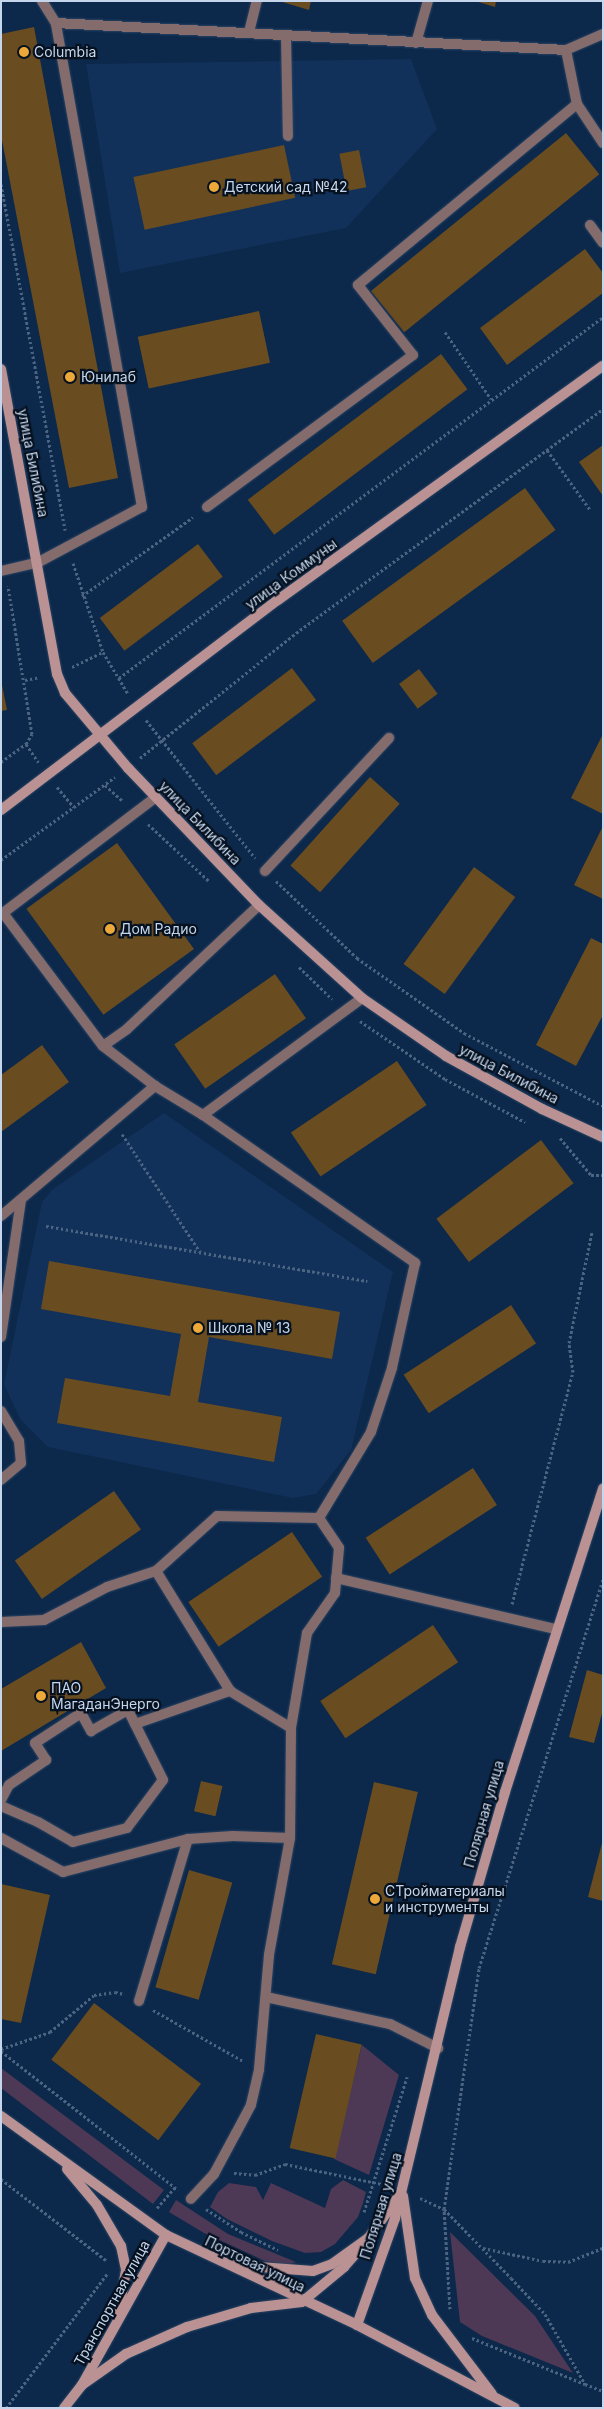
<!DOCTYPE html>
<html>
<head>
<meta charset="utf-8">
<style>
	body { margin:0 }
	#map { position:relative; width:604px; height:2409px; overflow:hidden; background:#0c284a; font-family:Inter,sans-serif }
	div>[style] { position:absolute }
	.built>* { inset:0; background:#11315a }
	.green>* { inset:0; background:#4d3855 }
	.building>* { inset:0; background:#694c20; transform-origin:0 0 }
	.path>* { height:3px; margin-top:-1.5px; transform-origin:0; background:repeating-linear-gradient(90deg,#4b6482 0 2.5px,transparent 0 5px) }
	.roads { filter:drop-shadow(0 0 1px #2a4464) drop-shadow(0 0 1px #2a4464) }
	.lane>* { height:10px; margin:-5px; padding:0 5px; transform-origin:5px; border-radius:5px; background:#856c6c }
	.secondary>* { height:10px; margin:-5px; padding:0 5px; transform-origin:5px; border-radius:5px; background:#ba9293 }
	.dots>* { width:14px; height:14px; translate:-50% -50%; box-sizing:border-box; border:2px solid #061120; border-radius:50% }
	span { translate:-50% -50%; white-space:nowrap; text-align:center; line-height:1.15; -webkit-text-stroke:4.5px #061120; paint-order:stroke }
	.poi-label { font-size:14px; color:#c5d6ec }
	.left { translate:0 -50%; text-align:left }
	.street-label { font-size:14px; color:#c5d6ec }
	.frame { position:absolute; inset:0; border:2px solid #c5d6ec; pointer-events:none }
</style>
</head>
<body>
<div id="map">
	<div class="built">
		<div style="clip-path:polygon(411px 59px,437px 129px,346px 228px,120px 273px,86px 64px)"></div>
		<div style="clip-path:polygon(164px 1113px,393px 1272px,351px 1450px,316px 1494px,293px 1498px,48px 1447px,20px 1419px,4px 1384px,42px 1202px,53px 1189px)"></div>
	</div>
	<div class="green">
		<div style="clip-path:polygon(362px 2045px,399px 2075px,369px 2175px,334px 2159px)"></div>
		<div style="clip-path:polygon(1px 2068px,164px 2190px,153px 2204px,1px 2088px)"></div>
		<div style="clip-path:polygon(343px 2180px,366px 2192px,363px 2203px,358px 2217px,335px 2244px,321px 2252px,305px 2253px,272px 2241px,227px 2219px,210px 2207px,218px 2192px,229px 2183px,256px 2187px,263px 2200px,271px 2183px,325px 2208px,331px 2189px)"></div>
		<div style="clip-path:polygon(176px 2200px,228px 2234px,296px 2262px,286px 2265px,265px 2261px,204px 2233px,169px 2212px)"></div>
		<div style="clip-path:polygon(450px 2232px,535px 2316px,573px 2373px,482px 2336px,460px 2322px)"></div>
	</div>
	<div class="building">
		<div style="clip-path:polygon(279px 1px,311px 1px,309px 10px)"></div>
		<div style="clip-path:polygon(475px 1px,496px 1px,495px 7px)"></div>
		<div style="clip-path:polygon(34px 27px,118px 478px,69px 488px,1px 135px,1px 34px)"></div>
		<div style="left:566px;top:133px;width:53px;height:251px;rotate:51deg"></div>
		<div style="left:284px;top:145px;width:54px;height:154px;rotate:78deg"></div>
		<div style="left:359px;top:150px;width:38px;height:20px;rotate:79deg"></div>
		<div style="clip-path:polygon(585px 249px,603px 273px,603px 293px,507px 365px,480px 328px)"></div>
		<div style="left:259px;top:311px;width:53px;height:124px;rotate:78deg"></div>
		<div style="left:441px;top:354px;width:44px;height:242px;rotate:53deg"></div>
		<div style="clip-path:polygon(603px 445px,603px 496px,579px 462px)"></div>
		<div style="left:525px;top:488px;width:52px;height:226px;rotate:54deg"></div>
		<div style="left:198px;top:544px;width:41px;height:123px;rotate:53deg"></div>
		<div style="left:292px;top:668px;width:40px;height:125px;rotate:53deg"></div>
		<div style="left:419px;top:669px;width:31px;height:25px;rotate:53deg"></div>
		<div style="clip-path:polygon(1px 680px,7px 710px,1px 711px)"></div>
		<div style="clip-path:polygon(603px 734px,603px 814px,571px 798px)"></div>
		<div style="left:370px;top:777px;width:40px;height:119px;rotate:42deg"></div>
		<div style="clip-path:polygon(603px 826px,603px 899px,574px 885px)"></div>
		<div style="left:117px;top:843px;width:131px;height:112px;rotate:54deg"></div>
		<div style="left:474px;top:867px;width:51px;height:120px;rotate:36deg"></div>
		<div style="clip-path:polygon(591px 938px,603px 944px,603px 1015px,576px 1066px,536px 1045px)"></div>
		<div style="left:275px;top:974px;width:54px;height:123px;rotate:55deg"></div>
		<div style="clip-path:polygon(42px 1045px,69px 1082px,1px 1132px,1px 1075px)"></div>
		<div style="left:397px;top:1061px;width:53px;height:128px;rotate:56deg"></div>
		<div style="left:541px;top:1140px;width:54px;height:131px;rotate:53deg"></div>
		<div style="clip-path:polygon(49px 1261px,340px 1312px,332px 1359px,209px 1337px,198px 1402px,282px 1417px,274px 1462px,57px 1423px,65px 1378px,170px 1396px,181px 1334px,41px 1309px)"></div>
		<div style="left:511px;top:1305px;width:46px;height:128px;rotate:57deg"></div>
		<div style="left:473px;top:1468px;width:44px;height:128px;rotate:57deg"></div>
		<div style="left:114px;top:1491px;width:47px;height:121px;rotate:55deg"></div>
		<div style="left:292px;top:1532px;width:54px;height:125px;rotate:56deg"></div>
		<div style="left:433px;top:1625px;width:45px;height:136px;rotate:56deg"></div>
		<div style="clip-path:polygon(81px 1642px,106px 1688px,1px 1751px,1px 1689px)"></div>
		<div style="clip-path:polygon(587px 1670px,603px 1675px,603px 1710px,594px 1743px,569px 1737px)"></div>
		<div style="left:201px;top:1781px;width:22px;height:31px;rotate:13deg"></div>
		<div style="left:374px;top:1782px;width:45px;height:187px;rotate:13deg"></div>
		<div style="clip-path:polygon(602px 1843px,603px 1843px,603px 1901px,588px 1897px)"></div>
		<div style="left:189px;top:1870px;width:45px;height:122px;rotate:16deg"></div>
		<div style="clip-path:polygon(1px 1884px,50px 1895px,21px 2023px,1px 2019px)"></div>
		<div style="left:94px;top:2003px;width:134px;height:71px;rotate:37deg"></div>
		<div style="left:316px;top:2034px;width:47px;height:117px;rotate:13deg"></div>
	</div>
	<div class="path">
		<div style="left:1px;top:184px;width:352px;rotate:79.5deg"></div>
		<div style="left:445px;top:332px;width:81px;rotate:55.5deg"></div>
		<div style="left:547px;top:450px;width:75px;rotate:54.2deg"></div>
		<div style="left:73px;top:563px;width:94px;rotate:71.4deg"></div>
		<div style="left:103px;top:652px;width:49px;rotate:59.2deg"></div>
		<div style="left:82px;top:596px;width:136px;rotate:-35.4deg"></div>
		<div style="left:72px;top:667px;width:34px;rotate:-26deg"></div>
		<div style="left:119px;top:678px;width:604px;rotate:-36.72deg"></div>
		<div style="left:25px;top:680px;width:15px;rotate:-11deg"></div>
		<div style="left:146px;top:720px;width:176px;rotate:51.7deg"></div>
		<div style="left:26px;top:744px;width:22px;rotate:56deg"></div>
		<div style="left:140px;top:758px;width:205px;rotate:-38.7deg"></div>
		<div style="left:300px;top:630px;width:375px;rotate:-36.1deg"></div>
		<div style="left:1px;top:762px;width:31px;rotate:-36deg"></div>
		<div style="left:26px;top:744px;width:12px;rotate:-59deg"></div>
		<div style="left:32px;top:734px;width:150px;rotate:-99.2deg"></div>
		<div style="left:105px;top:785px;width:24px;rotate:42deg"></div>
		<div style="left:57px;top:787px;width:26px;rotate:50deg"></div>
		<div style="left:148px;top:824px;width:83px;rotate:43.1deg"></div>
		<div style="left:1px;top:860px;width:141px;rotate:-36.1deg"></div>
		<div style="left:276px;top:881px;width:112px;rotate:43.5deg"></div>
		<div style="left:357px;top:958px;width:131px;rotate:35deg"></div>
		<div style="left:464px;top:1033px;width:157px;rotate:27.7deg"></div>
		<div style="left:299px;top:967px;width:46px;rotate:44.1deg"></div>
		<div style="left:360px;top:1021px;width:103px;rotate:34.3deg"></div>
		<div style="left:445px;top:1079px;width:91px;rotate:28.3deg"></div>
		<div style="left:122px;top:1134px;width:141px;rotate:56.5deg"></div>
		<div style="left:560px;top:1138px;width:48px;rotate:50deg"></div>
		<div style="left:591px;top:1175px;width:12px"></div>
		<div style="left:46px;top:1226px;width:326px;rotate:9.7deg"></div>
		<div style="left:512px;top:1604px;width:240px;rotate:-75.3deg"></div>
		<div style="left:573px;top:1372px;width:29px;rotate:-98deg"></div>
		<div style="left:569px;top:1343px;width:113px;rotate:-78.3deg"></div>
		<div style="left:153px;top:2010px;width:103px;rotate:29.5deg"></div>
		<div style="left:1px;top:2049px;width:52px;rotate:-19.1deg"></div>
		<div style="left:50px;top:2032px;width:57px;rotate:-40.1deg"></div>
		<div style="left:94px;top:1995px;width:21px;rotate:-8deg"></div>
		<div style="left:115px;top:1992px;width:9px;rotate:13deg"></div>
		<div style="left:1px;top:2051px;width:225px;rotate:38.1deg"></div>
		<div style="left:234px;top:2173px;width:21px;rotate:5deg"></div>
		<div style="left:255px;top:2175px;width:32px;rotate:-20deg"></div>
		<div style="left:285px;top:2164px;width:103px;rotate:11.7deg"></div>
		<div style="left:1px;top:2179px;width:134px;rotate:37.7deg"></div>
		<div style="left:420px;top:2198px;width:26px;rotate:25deg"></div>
		<div style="left:444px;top:2209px;width:96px;rotate:45.8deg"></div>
		<div style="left:511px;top:2278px;width:50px;rotate:46.6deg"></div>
		<div style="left:545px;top:2314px;width:81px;rotate:60.3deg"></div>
		<div style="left:585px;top:2384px;width:19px;rotate:21deg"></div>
		<div style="left:157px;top:2208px;width:28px;rotate:-49deg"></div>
		<div style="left:206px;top:2209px;width:42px;rotate:33.3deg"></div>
		<div style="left:241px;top:2232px;width:41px;rotate:25.9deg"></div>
		<div style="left:364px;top:2212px;width:142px;rotate:-72.3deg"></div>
		<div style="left:483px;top:2248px;width:61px;rotate:12.2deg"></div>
		<div style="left:543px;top:2261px;width:25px;rotate:2deg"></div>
		<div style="left:568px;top:2262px;width:38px;rotate:-22deg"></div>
		<div style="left:450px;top:2309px;width:100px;rotate:-93.4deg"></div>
		<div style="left:444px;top:2209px;width:244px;rotate:-81.7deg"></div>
		<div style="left:479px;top:1968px;width:408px;rotate:-72.3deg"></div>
		<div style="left:472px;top:2338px;width:122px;rotate:22.2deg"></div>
		<div style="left:6px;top:2408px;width:168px;rotate:-53deg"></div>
	</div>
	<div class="roads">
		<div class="lane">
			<div style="left:42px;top:1px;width:26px;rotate:58deg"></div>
			<div style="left:56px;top:23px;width:511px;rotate:3.03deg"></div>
			<div style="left:566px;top:50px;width:55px;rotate:78.5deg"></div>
			<div style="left:577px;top:104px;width:47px;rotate:56.3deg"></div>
			<div style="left:249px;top:32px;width:32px;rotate:-76deg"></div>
			<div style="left:286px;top:36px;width:100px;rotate:88.9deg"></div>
			<div style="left:416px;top:43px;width:44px;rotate:-74.1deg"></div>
			<div style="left:566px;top:50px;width:40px;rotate:-23.4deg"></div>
			<div style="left:590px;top:225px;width:22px;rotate:54deg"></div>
			<div style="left:207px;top:507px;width:256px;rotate:-36.4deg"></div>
			<div style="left:413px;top:355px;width:89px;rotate:-128.2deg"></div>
			<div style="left:358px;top:285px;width:284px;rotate:-39.6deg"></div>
			<div style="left:1px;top:571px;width:37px;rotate:-13deg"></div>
			<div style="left:37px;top:563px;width:119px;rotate:-28.1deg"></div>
			<div style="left:142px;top:507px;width:492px;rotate:-100.1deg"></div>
			<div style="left:156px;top:797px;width:192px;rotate:142.8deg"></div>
			<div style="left:3px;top:913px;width:166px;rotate:53.1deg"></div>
			<div style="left:103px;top:1046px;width:29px;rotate:-35deg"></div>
			<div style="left:127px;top:1029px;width:181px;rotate:-43.2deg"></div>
			<div style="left:265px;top:871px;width:182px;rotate:-47deg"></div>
			<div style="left:103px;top:1046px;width:66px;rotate:37.6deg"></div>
			<div style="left:155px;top:1086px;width:56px;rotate:31.1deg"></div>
			<div style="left:203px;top:1115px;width:259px;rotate:34.9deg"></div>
			<div style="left:415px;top:1263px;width:107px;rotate:102.4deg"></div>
			<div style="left:392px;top:1368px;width:67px;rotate:108.2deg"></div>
			<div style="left:371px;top:1432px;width:100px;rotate:121.2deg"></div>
			<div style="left:319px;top:1518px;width:36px;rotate:56deg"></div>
			<div style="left:339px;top:1548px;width:45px;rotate:95.1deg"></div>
			<div style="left:335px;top:1593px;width:49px;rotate:125deg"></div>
			<div style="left:307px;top:1633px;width:96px;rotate:99.6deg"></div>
			<div style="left:203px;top:1115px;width:197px;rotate:-36.3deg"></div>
			<div style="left:1px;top:1216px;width:202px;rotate:-40.2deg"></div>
			<div style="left:1px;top:1337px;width:138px;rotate:-81.7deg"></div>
			<div style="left:1px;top:1411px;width:35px;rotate:59deg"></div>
			<div style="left:19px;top:1441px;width:22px;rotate:85deg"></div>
			<div style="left:21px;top:1463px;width:26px;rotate:140deg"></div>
			<div style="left:156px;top:1571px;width:82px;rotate:-42deg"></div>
			<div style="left:217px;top:1516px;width:102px;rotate:1.1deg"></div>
			<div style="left:336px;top:1578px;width:225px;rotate:13.1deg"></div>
			<div style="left:1px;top:1622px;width:43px;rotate:-2.7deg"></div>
			<div style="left:44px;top:1620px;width:71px;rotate:-27.6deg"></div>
			<div style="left:107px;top:1587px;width:52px;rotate:-18.1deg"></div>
			<div style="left:156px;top:1571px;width:141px;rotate:58.3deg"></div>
			<div style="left:230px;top:1691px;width:71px;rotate:31.2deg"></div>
			<div style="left:291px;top:1728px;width:110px;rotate:90.5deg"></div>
			<div style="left:290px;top:1838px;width:119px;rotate:100.2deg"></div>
			<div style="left:269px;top:1955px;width:115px;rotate:95deg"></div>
			<div style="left:259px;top:2070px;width:36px;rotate:103deg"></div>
			<div style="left:251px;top:2105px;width:32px;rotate:118deg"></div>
			<div style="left:236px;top:2133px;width:47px;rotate:118.2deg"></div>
			<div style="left:214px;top:2174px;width:34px;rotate:133deg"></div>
			<div style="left:135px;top:1724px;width:101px;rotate:-19.2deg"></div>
			<div style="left:1px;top:1800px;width:17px;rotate:-62deg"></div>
			<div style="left:9px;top:1785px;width:45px;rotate:-34deg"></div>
			<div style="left:46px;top:1760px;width:20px;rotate:-123deg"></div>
			<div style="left:35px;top:1743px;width:55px;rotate:-33.1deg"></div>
			<div style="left:81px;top:1713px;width:21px;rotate:61deg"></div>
			<div style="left:91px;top:1731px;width:43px;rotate:-29.6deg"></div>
			<div style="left:128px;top:1710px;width:78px;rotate:63.4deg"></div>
			<div style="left:163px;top:1780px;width:60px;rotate:126.9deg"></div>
			<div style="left:127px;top:1828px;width:56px;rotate:165.5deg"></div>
			<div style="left:73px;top:1842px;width:40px;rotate:-150.3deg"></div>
			<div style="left:38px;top:1822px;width:40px;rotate:-156.6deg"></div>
			<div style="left:1px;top:1838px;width:71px;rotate:28.7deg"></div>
			<div style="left:63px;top:1872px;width:129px;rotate:-14.8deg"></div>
			<div style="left:188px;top:1839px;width:45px;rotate:-3.8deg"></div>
			<div style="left:233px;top:1836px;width:57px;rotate:2deg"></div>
			<div style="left:266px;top:1997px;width:127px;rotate:12.3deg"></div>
			<div style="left:390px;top:2024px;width:54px;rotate:26.6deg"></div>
			<div style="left:139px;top:2001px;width:169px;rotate:-73.2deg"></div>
		</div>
		<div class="secondary">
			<div style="left:1px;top:369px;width:310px;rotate:79.6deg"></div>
			<div style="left:57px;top:674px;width:21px;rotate:67deg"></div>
			<div style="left:65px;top:693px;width:98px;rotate:50deg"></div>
			<div style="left:128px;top:768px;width:190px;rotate:46.3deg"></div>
			<div style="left:259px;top:905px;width:139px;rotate:42.1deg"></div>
			<div style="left:362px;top:998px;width:102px;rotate:34.6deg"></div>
			<div style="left:446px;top:1056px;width:110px;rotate:28.9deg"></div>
			<div style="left:542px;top:1109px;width:67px;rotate:24.7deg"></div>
			<div style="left:1px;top:810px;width:348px;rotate:-37.2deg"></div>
			<div style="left:278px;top:600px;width:400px;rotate:-35.8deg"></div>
			<div style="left:1px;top:2116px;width:203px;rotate:35.8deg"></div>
			<div style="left:166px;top:2235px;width:211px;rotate:25.2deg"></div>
			<div style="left:357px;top:2325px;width:178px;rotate:27.7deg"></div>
			<div style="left:67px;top:2169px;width:47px;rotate:50.2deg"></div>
			<div style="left:97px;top:2205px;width:48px;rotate:59.7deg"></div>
			<div style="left:121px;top:2246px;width:25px;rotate:78deg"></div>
			<div style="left:126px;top:2270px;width:41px;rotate:99.9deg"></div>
			<div style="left:403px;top:2196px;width:83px;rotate:81.7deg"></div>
			<div style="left:415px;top:2278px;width:41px;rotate:65.3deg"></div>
			<div style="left:432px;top:2315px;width:99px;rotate:52.8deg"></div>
			<div style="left:367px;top:2240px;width:53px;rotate:-54.2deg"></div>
			<div style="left:233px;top:2265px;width:80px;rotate:4.3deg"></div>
			<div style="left:313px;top:2271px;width:20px;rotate:-20deg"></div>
			<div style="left:332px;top:2264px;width:48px;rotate:-35.7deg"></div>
			<div style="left:302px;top:2302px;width:55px;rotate:-39.8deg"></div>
			<div style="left:344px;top:2267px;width:21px;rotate:-49deg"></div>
			<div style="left:357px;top:2325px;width:114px;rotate:-70.4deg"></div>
			<div style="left:395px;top:2218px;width:279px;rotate:-76.5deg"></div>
			<div style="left:460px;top:1947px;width:161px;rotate:-73.8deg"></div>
			<div style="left:505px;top:1792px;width:319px;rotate:-72.1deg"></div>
			<div style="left:82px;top:2385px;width:54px;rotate:-35.2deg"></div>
			<div style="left:126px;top:2354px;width:67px;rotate:-23.9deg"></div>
			<div style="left:187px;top:2327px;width:67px;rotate:-16.5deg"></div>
			<div style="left:251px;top:2308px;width:51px;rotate:-6.7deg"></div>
			<div style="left:64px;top:2408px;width:29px;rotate:-52deg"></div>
			<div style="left:82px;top:2385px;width:172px;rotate:-60.8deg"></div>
		</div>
	</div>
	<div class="dots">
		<div style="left:24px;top:52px;background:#eca93a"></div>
		<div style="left:214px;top:187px;background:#eca93a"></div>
		<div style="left:70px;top:377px;background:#eca93a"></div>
		<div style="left:110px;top:929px;background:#eca93a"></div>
		<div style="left:198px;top:1328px;background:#eca93a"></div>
		<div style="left:41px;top:1696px;background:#eca93a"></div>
		<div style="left:375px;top:1899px;background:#eca93a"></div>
	</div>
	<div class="poi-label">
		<span class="left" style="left:34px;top:52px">Columbia</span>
		<span class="left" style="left:224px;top:187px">Детский сад №42</span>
		<span class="left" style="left:81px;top:377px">Юнилаб</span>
		<span class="left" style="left:120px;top:929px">Дом Радио</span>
		<span class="left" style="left:208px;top:1328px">Школа № 13</span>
		<span class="left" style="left:51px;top:1696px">ПАО<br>МагаданЭнерго</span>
		<span class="left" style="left:385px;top:1899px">СТройматериалы<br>и инструменты</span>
	</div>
	<div class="street-label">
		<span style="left:33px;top:463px;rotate:79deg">улица Билибина</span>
		<span style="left:291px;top:574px;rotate:-36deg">улица Коммуны</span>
		<span style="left:200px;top:823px;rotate:46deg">улица Билибина</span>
		<span style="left:509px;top:1074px;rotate:28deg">улица Билибина</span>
		<span style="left:484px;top:1814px;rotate:-74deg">Полярная улица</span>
		<span style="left:381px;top:2206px;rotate:-73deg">Полярная улица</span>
		<span style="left:255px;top:2264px;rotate:26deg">Портовая улица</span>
		<span style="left:112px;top:2303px;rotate:-61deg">Транспортная улица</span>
	</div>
	<div class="frame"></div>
</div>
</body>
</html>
